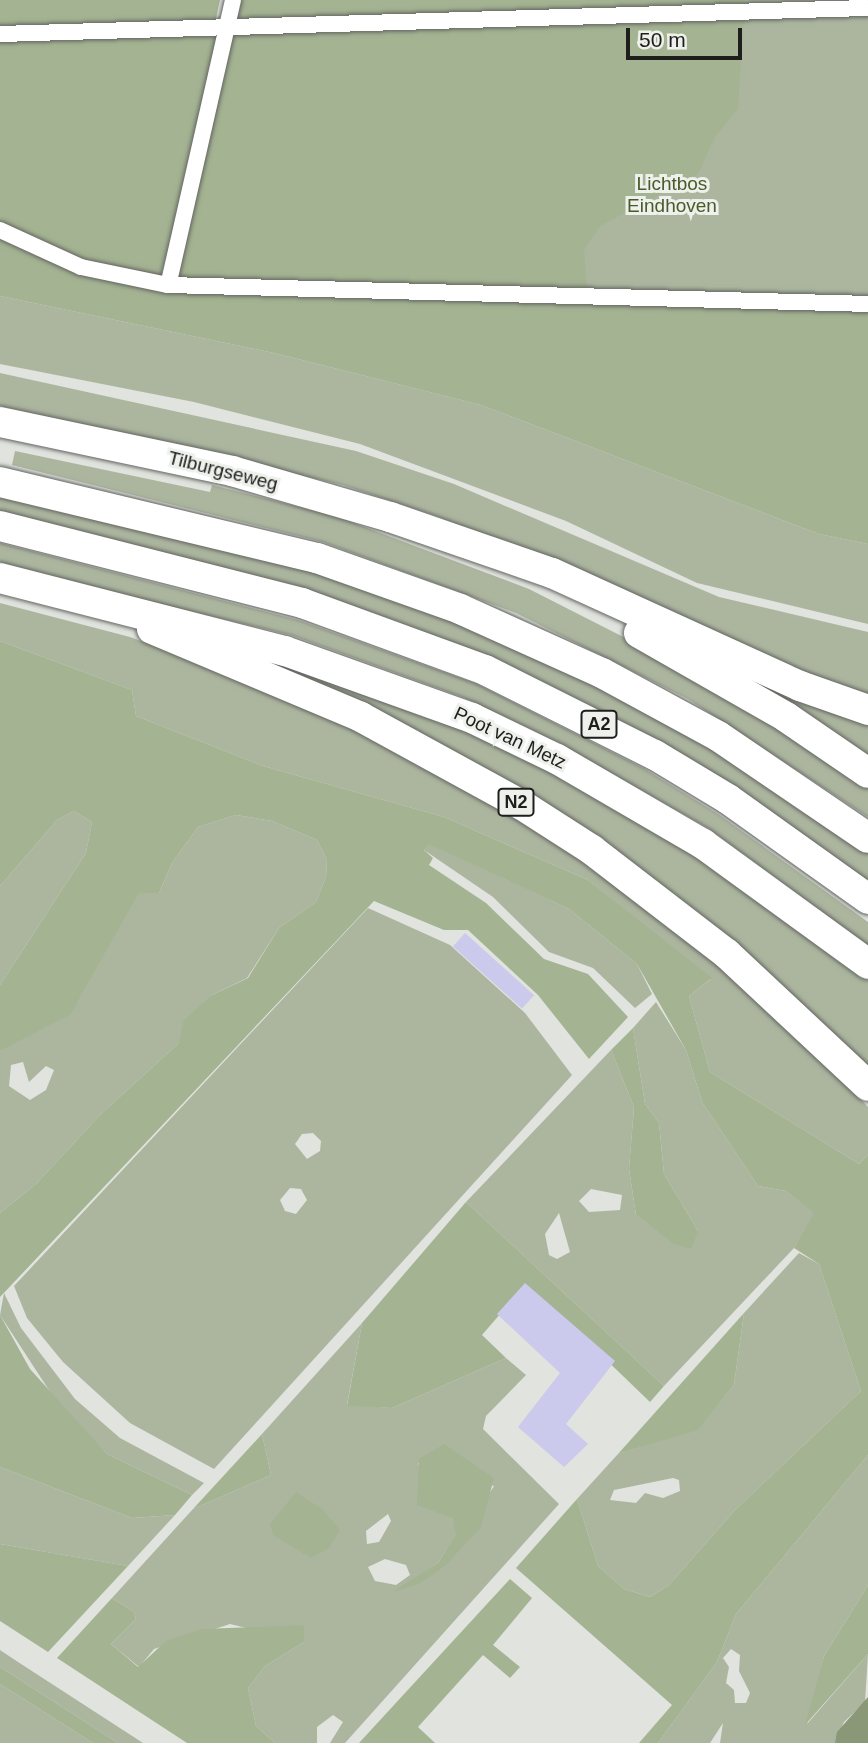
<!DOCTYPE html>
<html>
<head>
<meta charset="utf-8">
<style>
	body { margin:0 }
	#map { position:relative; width:868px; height:1743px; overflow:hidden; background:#e0e3de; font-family:Helvetica,sans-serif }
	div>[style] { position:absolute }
	.green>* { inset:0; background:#acb69f }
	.forest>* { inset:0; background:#a4b392 }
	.water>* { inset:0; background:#8a9878 }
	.building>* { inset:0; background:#cbc9ec; transform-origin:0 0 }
	.roads { filter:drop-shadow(0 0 2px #636561) drop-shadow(0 0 2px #636561) }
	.street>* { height:16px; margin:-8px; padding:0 8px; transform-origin:8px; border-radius:8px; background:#fff }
	.highway>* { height:30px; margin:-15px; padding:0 15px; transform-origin:15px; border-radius:15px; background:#fff }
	span { translate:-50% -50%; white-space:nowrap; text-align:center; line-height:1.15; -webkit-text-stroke:6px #eef0eb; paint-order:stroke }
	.shield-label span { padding:2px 5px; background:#eef0eb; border:2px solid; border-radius:5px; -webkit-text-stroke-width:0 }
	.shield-label { font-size:18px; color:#1e1f1d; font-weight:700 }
	.park-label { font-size:19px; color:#485c29 }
	.street-label { font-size:19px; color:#1e1f1d }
	.scale { position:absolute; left:626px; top:28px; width:116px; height:32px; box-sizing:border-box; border:4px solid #1e1f1d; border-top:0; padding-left:9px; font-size:21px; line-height:24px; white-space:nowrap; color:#1e1f1d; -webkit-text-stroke:5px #eef0eb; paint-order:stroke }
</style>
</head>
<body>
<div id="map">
	<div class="green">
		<div style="clip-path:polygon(465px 0,868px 0,868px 437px,165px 286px)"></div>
		<div style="clip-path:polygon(0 296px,274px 353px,481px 405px,819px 534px,868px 544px,868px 624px,697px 583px,566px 521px,360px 444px,194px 402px,0 364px)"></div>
		<div style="clip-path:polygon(0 373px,356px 451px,454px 484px,719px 597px,868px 632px,868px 701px,439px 517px,343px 485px,0 406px)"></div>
		<div style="clip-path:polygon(15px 451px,210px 492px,212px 485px,335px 516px,529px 589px,702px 677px,868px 784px,868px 817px,688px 699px,516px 613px,323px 542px,12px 465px)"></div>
		<div style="clip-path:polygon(0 491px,168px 529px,409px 600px,675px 722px,868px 852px,868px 887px,581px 704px,0 516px)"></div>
		<div style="clip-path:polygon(0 543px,298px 620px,477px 684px,643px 768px,718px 814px,868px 922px,868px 946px,708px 828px,557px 742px,465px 698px,291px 635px,0 567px)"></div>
		<div style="clip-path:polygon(0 603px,130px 637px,299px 699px,517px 813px,654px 909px,807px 1043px,868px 1107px,868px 1155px,859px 1164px,710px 1072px,689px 996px,711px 979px,588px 880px,444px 817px,263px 766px,136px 716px,132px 690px,0 641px)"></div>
		<div style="clip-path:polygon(135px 619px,372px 690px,545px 764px,694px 849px,868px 977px,868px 1072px,596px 843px)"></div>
		<div style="clip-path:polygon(714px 661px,868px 720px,868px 762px)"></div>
		<div style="clip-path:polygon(74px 811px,92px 822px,86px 853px,0 985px,0 886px,57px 820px)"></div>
		<div style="clip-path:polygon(evenodd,236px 815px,272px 821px,317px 840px,327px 860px,326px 877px,316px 902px,279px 928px,247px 978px,212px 995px,179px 1043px,101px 1114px,36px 1184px,0 1213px,0 1051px,78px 1001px,139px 892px,159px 893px,172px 863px,198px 827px,236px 815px,23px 1062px,29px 1082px,46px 1066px,54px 1070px,46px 1090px,30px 1100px,9px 1086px,11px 1065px,23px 1062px)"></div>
		<div style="clip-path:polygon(429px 843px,569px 909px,637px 964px,652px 994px,635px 1008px,593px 968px,549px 952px,493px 897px,424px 850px)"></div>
		<div style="clip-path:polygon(evenodd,368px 908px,450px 945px,525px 1013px,572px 1075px,214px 1469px,130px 1423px,63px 1362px,27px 1318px,14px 1286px,368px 908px,313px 1133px,321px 1141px,320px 1151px,307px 1159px,295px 1144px,302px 1134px,313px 1133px,368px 908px,290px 1188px,301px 1189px,307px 1200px,296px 1214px,285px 1211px,280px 1200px,290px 1188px)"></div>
		<div style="clip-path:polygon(evenodd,656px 1002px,686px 1050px,702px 1102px,758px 1186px,786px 1191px,815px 1213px,794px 1248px,664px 1386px,466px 1202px,611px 1050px,634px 1107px,629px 1169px,636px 1215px,659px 1232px,698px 1231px,664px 1174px,659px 1123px,645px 1104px,633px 1028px,656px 1002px,591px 1189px,622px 1195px,620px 1210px,589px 1212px,579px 1201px,591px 1189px,656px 1002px,559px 1213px,570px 1252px,557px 1259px,549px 1255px,545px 1234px,559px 1213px)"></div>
		<div style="clip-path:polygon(evenodd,799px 1253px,819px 1264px,861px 1391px,735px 1510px,669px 1585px,650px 1597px,624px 1589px,598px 1566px,577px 1499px,618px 1454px,698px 1429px,734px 1385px,744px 1313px,799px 1253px,673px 1478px,679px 1480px,680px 1491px,663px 1498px,645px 1493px,636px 1503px,610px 1500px,614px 1490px,673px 1478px)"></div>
		<div style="clip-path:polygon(4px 1293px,21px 1328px,75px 1399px,120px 1438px,204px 1483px,192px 1495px,107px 1454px,60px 1407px,0 1315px)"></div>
		<div style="clip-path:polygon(evenodd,362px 1323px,347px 1405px,392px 1408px,506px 1358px,526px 1375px,486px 1416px,483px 1429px,559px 1504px,345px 1743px,330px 1743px,343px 1722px,333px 1715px,317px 1727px,317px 1743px,275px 1743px,256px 1726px,248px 1688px,265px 1666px,304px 1642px,230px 1624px,154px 1649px,139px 1667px,111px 1644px,136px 1619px,134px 1612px,112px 1598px,193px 1509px,271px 1475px,262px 1434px,362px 1323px,418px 1463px,494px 1486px,443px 1568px,398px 1590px,438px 1563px,457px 1533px,452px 1518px,435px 1507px,418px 1463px,362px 1323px,388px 1514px,391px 1521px,379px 1542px,367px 1544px,366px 1531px,388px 1514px,362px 1323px,385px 1559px,406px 1565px,410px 1575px,396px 1585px,375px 1581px,368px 1567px,385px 1559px)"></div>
		<div style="clip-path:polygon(evenodd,868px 1455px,868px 1585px,824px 1656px,807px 1724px,868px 1654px,865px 1702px,844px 1722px,835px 1743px,720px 1743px,723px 1723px,710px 1743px,658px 1743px,717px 1662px,736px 1614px,868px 1455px,731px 1649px,740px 1655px,739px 1671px,750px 1693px,746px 1703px,735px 1703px,734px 1690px,726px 1683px,729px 1667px,723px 1658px,731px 1649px)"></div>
		<div style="clip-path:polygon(0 1467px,132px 1518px,175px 1515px,128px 1566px,0 1544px)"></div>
		<div style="clip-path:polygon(0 1650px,18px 1662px,143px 1743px,118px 1743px,0 1667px)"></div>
		<div style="clip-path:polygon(0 1684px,93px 1743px,0 1743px)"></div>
	</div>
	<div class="forest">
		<div style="clip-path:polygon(0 0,220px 0,215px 23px,0 27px)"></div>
		<div style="clip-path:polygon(238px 0,745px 0,738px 109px,715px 137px,698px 174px,600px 226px,584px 250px,587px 290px,174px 282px)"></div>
		<div style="clip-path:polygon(217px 33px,221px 41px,161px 277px,78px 260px,0 222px,0 42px)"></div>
		<div style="clip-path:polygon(0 239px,96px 275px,868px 307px,868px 544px,819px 534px,481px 405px,274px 353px,0 296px)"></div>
		<div style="clip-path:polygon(0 641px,132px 690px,136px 716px,263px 766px,444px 817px,588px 880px,712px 978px,689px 996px,710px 1072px,859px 1164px,868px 1155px,868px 1455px,736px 1614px,717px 1662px,658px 1743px,639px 1743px,672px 1705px,516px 1568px,577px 1499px,598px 1566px,624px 1589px,650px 1597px,669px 1585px,735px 1510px,861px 1391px,819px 1264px,794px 1248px,814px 1213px,786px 1191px,758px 1186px,702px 1102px,686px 1050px,637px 964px,569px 909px,429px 844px,424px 850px,433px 858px,429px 865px,486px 903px,544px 959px,588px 974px,628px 1017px,589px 1059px,538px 995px,468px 930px,444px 930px,374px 901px,0 1297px,0 1213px,36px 1184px,101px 1114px,179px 1043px,183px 1021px,212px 995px,248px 978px,279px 928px,316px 902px,326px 877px,327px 860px,317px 840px,272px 821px,236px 815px,198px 827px,172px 863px,159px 893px,139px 893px,71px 1014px,0 1051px,0 985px,86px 853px,92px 822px,74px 811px,57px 820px,0 886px)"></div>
		<div style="clip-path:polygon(633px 1028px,645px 1104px,659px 1123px,664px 1174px,698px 1231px,691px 1249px,674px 1244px,636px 1215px,629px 1169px,634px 1107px,611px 1050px)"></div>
		<div style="clip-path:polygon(466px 1202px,664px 1386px,650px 1402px,569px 1324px,520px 1291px,482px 1335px,506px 1358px,392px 1408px,347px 1406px,362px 1323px)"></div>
		<div style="clip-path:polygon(744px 1313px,734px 1385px,698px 1430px,618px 1454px)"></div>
		<div style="clip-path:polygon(0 1315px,30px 1369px,107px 1454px,192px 1495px,175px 1515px,132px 1518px,0 1467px)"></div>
		<div style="clip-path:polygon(262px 1434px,271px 1475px,193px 1509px)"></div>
		<div style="clip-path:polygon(444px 1444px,494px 1478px,481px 1527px,443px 1568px,419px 1584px,392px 1592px,438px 1563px,456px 1534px,452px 1518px,417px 1505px,419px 1459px)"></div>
		<div style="clip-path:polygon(296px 1492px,322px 1509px,340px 1530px,329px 1548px,311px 1558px,273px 1535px,270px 1524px)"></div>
		<div style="clip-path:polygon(0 1544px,128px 1566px,48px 1652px,0 1621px)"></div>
		<div style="clip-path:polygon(510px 1579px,532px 1598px,493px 1645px,520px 1667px,510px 1678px,483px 1655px,418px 1727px,435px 1743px,359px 1743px)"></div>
		<div style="clip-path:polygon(868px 1585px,868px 1654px,805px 1725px,824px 1656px)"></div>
		<div style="clip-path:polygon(112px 1598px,134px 1612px,136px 1619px,111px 1644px,138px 1667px,166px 1641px,202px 1629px,304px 1625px,304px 1642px,265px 1666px,248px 1688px,256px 1726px,275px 1743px,187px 1743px,57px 1658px)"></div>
		<div style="clip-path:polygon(0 1667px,118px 1743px,93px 1743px,0 1684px)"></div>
	</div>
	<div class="water">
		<div style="clip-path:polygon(868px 1697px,868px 1743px,835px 1743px,837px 1732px)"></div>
	</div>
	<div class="building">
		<div style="left:465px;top:933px;width:93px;height:18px;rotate:42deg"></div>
		<div style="clip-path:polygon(525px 1283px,615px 1361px,566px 1424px,588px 1444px,564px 1467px,518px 1427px,560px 1373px,497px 1314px)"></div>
	</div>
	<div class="roads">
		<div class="street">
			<div style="left:233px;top:0;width:292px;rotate:102.8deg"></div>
			<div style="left:168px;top:285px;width:700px;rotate:1.55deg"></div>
			<div style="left:0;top:34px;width:868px;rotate:-1.72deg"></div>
			<div style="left:0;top:230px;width:89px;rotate:24.6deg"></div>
			<div style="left:81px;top:267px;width:89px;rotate:11.7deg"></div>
		</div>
		<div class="highway">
			<div style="left:0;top:422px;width:237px;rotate:11.9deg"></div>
			<div style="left:232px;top:471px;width:165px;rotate:16.2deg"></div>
			<div style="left:390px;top:517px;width:171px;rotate:19.1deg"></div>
			<div style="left:552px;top:573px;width:273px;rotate:24.5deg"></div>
			<div style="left:800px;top:686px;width:72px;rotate:19.4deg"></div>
			<div style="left:0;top:482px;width:326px;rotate:13.5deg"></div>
			<div style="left:317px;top:558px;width:152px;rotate:19.6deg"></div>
			<div style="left:460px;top:609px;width:156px;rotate:24.3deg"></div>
			<div style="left:602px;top:673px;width:132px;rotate:28.5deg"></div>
			<div style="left:718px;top:736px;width:181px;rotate:34.2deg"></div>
			<div style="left:0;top:526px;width:312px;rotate:14.3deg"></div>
			<div style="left:302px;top:603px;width:195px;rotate:20.1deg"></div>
			<div style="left:485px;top:670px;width:190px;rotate:26.6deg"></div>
			<div style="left:655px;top:755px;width:85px;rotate:31.1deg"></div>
			<div style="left:728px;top:799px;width:172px;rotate:35.5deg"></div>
			<div style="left:0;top:578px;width:294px;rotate:14.4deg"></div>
			<div style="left:285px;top:651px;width:199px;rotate:19.7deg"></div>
			<div style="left:472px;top:718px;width:94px;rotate:25.8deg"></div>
			<div style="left:557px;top:759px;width:169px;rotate:30.2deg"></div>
			<div style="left:703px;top:844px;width:204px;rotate:36deg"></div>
			<div style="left:152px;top:629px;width:227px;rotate:22.8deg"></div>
			<div style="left:361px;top:717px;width:183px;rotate:28.7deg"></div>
			<div style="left:522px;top:805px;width:83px;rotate:32.7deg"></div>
			<div style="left:592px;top:850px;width:170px;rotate:37.6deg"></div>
			<div style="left:727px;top:954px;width:193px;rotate:43.1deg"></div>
			<div style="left:639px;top:633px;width:169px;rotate:29.7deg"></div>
			<div style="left:786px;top:717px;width:99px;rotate:34.3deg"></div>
		</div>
	</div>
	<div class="shield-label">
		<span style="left:599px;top:724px">A2</span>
		<span style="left:516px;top:802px">N2</span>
	</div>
	<div class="park-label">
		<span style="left:672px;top:195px">Lichtbos<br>Eindhoven</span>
	</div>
	<div class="street-label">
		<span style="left:223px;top:471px;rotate:14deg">Tilburgseweg</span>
		<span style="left:510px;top:738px;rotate:25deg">Poot van Metz</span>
	</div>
	<div class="scale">50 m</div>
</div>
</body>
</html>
